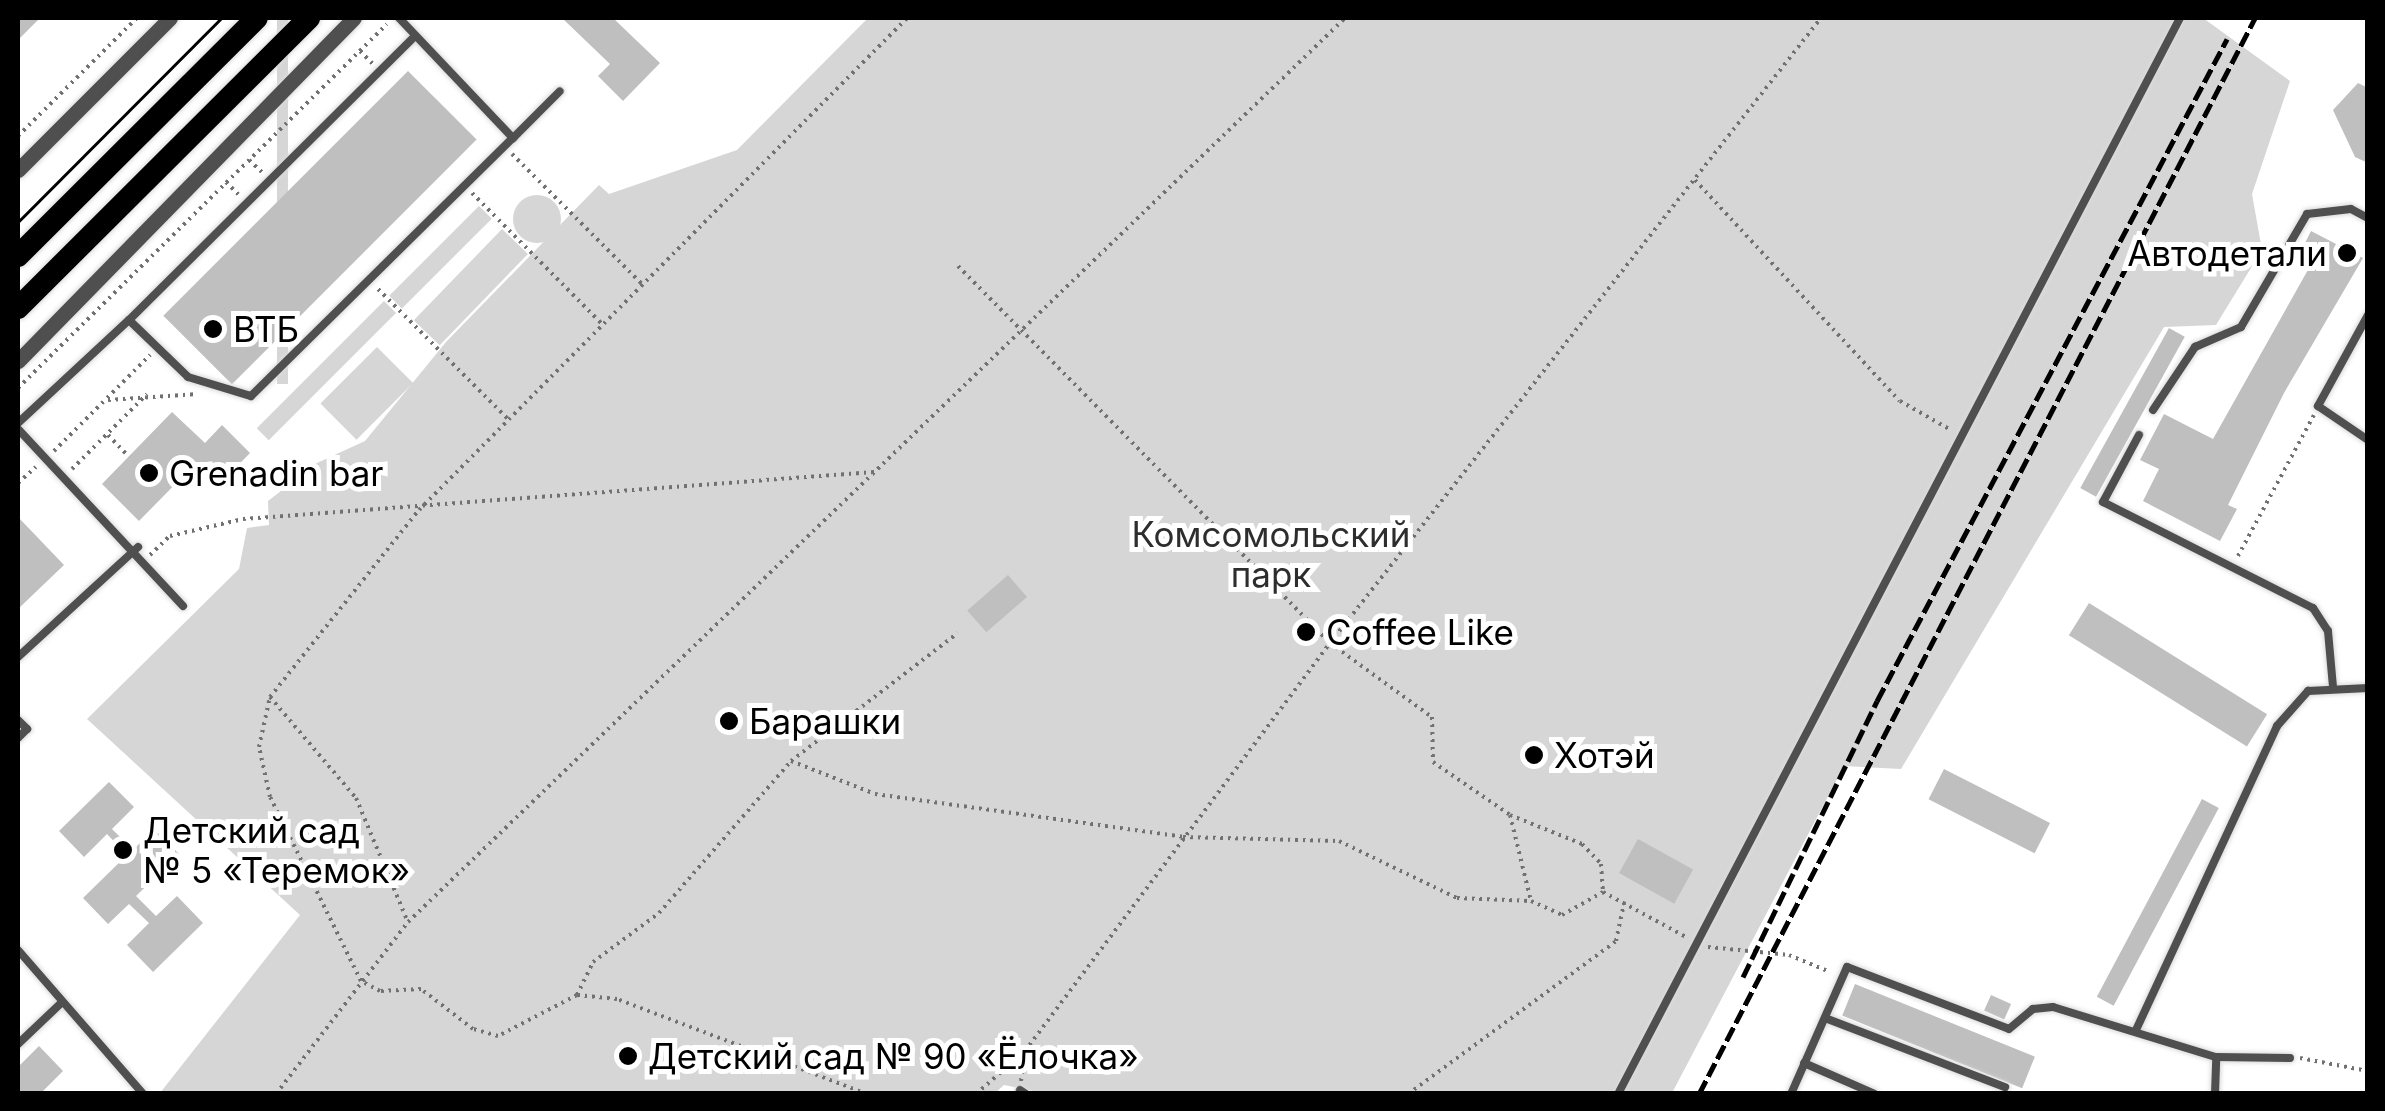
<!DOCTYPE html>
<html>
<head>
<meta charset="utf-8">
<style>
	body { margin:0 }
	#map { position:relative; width:2385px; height:1111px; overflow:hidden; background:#fff; font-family:Inter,sans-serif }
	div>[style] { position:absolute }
	.green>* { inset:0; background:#d6d6d6; transform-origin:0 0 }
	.round { border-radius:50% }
	.building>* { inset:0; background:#bfbfbf; transform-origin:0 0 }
	.path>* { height:4px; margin-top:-2px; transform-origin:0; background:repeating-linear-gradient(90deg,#717171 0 2.5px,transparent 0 7.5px) }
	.roads { filter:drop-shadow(0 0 2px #dbdbdb) drop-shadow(0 0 2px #dbdbdb) }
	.lane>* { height:8px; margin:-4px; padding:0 4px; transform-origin:4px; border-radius:4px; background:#4f4f4f }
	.street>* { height:15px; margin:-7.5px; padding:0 7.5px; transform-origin:7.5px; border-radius:7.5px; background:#4f4f4f }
	.primary>* { height:22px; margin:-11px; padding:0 11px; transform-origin:11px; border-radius:11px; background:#000 }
	.tram>* { height:2.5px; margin:-1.25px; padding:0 1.25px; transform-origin:1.25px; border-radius:1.25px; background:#000 }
	.rail>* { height:5px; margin-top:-2.5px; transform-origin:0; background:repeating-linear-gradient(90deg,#000 0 15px,transparent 0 20px) }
	.dots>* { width:28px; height:28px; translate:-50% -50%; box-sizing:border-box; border:5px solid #fff; border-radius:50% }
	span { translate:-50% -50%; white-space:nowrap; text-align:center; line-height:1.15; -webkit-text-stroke:10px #fff; paint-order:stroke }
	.poi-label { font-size:35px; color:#000 }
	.right { translate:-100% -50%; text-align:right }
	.left { translate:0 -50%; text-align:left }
	.park-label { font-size:35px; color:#2d2d2d }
	.frame { position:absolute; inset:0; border:20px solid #000; pointer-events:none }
</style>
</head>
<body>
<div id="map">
	<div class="green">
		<div style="left:277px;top:18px;width:11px;height:366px"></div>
		<div style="clip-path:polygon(868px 18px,2203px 18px,2290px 81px,2252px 194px,2262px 250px,2216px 325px,2164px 327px,1901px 769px,1844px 766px,1672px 1093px,1048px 1094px,1004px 1085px,994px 1094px,160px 1093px,300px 915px,87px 719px,239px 569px,247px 528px,269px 525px,268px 501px,317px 463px,365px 441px,446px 342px,599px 185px,609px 194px,737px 150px)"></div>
		<div class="round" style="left:513px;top:195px;width:48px;height:48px"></div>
		<div style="left:479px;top:206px;width:18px;height:127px;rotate:45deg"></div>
		<div style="left:502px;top:229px;width:36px;height:127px;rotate:44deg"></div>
		<div style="left:384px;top:301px;width:17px;height:180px;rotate:45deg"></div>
		<div style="left:377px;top:347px;width:51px;height:80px;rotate:45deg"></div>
	</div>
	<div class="building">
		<div style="clip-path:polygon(18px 18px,40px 18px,18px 40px)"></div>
		<div style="clip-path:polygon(562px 18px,613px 18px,660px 63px,623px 101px,598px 76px,610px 64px)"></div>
		<div style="left:408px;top:71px;width:97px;height:346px;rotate:45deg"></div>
		<div style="clip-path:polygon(2358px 83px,2368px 88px,2368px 163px,2355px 157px,2333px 110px)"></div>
		<div style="clip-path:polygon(2311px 231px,2363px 258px,2284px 393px,2228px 505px,2237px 509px,2220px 541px,2143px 501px,2159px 469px,2140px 460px,2164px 414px,2213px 439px,2309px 268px,2296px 261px)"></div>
		<div style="left:2169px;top:328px;width:18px;height:183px;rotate:29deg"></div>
		<div style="clip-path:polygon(172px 412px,205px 443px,222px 425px,250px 453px,219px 485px,196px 463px,139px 521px,102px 484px)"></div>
		<div style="clip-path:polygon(18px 517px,64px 565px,18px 609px)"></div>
		<div style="left:1008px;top:575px;width:29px;height:54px;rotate:49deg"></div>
		<div style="left:2089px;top:603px;width:210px;height:38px;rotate:32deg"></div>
		<div style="left:1944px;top:769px;width:119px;height:34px;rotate:27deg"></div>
		<div style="clip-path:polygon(109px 782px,134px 807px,112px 829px,133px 850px,154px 829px,179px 854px,136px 896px,156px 916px,177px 896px,203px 923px,153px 972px,127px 945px,149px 923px,129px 904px,108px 924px,83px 898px,127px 855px,107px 834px,84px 857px,59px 831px)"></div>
		<div style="left:2202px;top:799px;width:19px;height:224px;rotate:28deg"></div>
		<div style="left:1638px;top:839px;width:63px;height:39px;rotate:29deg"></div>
		<div style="left:1855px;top:984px;width:194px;height:34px;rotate:22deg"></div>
		<div style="left:1991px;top:995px;width:22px;height:17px;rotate:24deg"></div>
		<div style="clip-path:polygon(39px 1046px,63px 1071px,40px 1094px,18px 1094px,18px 1067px)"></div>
	</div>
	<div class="path">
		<div style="left:360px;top:51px;width:18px;rotate:45deg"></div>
		<div style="left:18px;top:136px;width:168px;rotate:-44.8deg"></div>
		<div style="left:512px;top:154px;width:185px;rotate:45deg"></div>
		<div style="left:249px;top:160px;width:19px;rotate:43deg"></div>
		<div style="left:1695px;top:180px;width:301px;rotate:47.2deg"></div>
		<div style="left:1900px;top:401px;width:59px;rotate:29.6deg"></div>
		<div style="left:226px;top:182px;width:20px;rotate:45deg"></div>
		<div style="left:472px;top:193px;width:186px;rotate:45.2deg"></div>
		<div style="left:958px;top:266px;width:530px;rotate:45.38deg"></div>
		<div style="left:1330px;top:643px;width:126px;rotate:36deg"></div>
		<div style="left:1432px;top:717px;width:45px;rotate:88.7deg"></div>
		<div style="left:1433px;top:762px;width:93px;rotate:34.5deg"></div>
		<div style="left:1510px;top:815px;width:78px;rotate:21.9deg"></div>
		<div style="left:1582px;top:844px;width:28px;rotate:46deg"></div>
		<div style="left:1601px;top:864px;width:28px;rotate:86deg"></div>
		<div style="left:1603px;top:892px;width:94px;rotate:28.5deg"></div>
		<div style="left:378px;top:289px;width:185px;rotate:45deg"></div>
		<div style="left:18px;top:388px;width:518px;rotate:-44.61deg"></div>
		<div style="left:108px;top:400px;width:90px;rotate:-3.8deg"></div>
		<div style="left:108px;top:435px;width:30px;rotate:46deg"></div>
		<div style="left:54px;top:451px;width:136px;rotate:-45deg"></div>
		<div style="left:72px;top:469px;width:106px;rotate:-45deg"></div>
		<div style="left:18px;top:483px;width:24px;rotate:-42deg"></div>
		<div style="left:150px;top:555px;width:28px;rotate:-44deg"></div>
		<div style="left:170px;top:536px;width:75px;rotate:-13.1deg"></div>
		<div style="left:243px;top:519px;width:633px;rotate:-4.26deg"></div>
		<div style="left:2238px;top:556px;width:160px;rotate:-61.7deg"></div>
		<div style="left:270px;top:697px;width:133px;rotate:49.6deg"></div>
		<div style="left:356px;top:798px;width:132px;rotate:67.3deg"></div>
		<div style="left:791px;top:761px;width:90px;rotate:21.4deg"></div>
		<div style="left:875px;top:794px;width:311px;rotate:7.9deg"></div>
		<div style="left:1183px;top:837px;width:156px;rotate:1.5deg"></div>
		<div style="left:1339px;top:841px;width:131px;rotate:25.8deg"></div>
		<div style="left:1457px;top:898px;width:74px;rotate:2.3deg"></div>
		<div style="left:1510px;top:815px;width:89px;rotate:76.3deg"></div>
		<div style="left:1531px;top:901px;width:34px;rotate:24deg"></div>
		<div style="left:1562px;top:915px;width:47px;rotate:-29.3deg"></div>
		<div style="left:1708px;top:947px;width:81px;rotate:5.6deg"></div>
		<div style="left:1789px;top:955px;width:44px;rotate:22.5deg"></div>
		<div style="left:577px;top:995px;width:37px;rotate:-64deg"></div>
		<div style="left:593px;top:962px;width:82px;rotate:-36.6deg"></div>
		<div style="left:659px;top:913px;width:201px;rotate:-49deg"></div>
		<div style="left:791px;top:761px;width:210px;rotate:-37.5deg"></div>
		<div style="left:2300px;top:1058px;width:69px;rotate:10.8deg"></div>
		<div style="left:1021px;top:1081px;width:30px;rotate:-82deg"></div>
		<div style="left:276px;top:1094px;width:217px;rotate:-52.5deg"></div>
		<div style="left:408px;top:922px;width:1302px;rotate:-43.97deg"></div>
		<div style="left:867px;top:1094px;width:267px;rotate:-159.2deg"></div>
		<div style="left:617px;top:999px;width:40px;rotate:-174.3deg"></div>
		<div style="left:577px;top:995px;width:89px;rotate:152.6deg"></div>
		<div style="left:498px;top:1036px;width:26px;rotate:-164deg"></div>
		<div style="left:473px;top:1029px;width:66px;rotate:-142.4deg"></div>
		<div style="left:421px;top:989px;width:41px;rotate:177.2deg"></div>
		<div style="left:380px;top:991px;width:21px;rotate:-152deg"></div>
		<div style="left:361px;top:981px;width:205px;rotate:-116.3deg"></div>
		<div style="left:270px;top:797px;width:51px;rotate:-102.4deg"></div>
		<div style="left:259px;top:747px;width:51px;rotate:-77.6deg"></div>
		<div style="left:270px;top:697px;width:239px;rotate:-51.5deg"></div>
		<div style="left:419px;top:510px;width:693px;rotate:-45.23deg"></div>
		<div style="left:976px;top:1094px;width:65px;rotate:-41.3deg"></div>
		<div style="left:1025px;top:1051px;width:509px;rotate:-53.22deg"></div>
		<div style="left:1330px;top:643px;width:795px;rotate:-51.85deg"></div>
		<div style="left:1408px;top:1094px;width:258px;rotate:-36.3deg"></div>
		<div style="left:1616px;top:941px;width:39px;rotate:-78deg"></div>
	</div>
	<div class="roads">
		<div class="lane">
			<div style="left:513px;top:138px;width:66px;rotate:-45deg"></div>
			<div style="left:2368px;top:315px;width:104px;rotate:118.8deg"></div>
			<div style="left:2318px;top:406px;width:60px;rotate:34.2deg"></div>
			<div style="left:129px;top:320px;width:400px;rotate:-44.8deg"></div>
			<div style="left:2153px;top:410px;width:76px;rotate:-56.3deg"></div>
			<div style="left:2195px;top:347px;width:50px;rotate:-23.5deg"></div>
			<div style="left:2241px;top:327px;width:131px;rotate:-59.7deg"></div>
			<div style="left:2307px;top:214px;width:44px;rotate:-6.5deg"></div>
			<div style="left:2351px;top:209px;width:19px;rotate:28deg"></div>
			<div style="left:18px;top:423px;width:151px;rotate:-42.9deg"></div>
			<div style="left:129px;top:320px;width:82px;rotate:44deg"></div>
			<div style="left:188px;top:377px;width:66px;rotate:16.8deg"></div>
			<div style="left:251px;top:396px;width:368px;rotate:-44.6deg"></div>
			<div style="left:513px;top:138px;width:166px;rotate:-133.5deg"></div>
			<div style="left:18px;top:429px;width:242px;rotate:47deg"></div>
			<div style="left:2139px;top:435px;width:76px;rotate:118.2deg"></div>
			<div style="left:2103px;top:502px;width:235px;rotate:26.8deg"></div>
			<div style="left:2313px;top:608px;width:27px;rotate:57deg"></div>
			<div style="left:2328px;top:631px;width:56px;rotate:84.9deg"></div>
			<div style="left:18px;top:657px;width:163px;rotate:-42.5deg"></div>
			<div style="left:18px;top:720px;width:13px;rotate:45deg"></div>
			<div style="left:27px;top:729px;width:13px;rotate:135deg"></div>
			<div style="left:18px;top:950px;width:191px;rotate:49deg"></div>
			<div style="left:1825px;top:1018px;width:193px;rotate:21deg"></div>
			<div style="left:2136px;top:1030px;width:335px;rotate:-65.1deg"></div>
			<div style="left:2277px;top:726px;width:47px;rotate:-48.5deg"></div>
			<div style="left:2308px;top:691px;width:60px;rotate:-2.9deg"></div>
			<div style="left:18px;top:1044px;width:59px;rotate:-43.6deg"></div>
			<div style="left:1804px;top:1063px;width:77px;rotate:23.6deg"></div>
			<div style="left:1020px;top:1090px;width:7px;rotate:34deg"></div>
			<div style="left:1618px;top:1094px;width:1214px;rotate:-62.42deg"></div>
			<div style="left:1791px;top:1094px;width:139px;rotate:-66.2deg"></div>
			<div style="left:1847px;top:967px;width:173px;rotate:20.9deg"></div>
			<div style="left:2009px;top:1029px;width:31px;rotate:-40deg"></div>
			<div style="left:2033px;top:1009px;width:20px;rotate:-6deg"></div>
			<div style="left:2053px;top:1007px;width:170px;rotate:17.1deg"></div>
			<div style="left:2216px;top:1057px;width:74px;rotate:0.8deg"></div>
			<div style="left:2215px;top:1094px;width:37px;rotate:-88deg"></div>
		</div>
		<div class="street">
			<div style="left:18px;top:170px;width:215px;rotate:-45deg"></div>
			<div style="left:18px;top:361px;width:480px;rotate:-45.6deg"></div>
		</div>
		<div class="primary">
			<div style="left:18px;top:256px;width:337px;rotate:-44.9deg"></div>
			<div style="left:18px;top:308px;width:411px;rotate:-44.9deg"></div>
		</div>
	</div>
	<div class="tram">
		<div style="left:18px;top:222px;width:288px;rotate:-45.1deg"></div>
	</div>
	<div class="rail">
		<div style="left:1743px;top:977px;width:307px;rotate:-64.1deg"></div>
		<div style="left:1877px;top:701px;width:749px;rotate:-62.13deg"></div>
		<div style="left:1699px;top:1094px;width:1211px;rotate:-62.67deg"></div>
	</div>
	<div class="dots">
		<div style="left:2347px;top:253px;background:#000"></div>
		<div style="left:213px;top:329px;background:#000"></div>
		<div style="left:149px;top:473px;background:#000"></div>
		<div style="left:1306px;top:632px;background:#000"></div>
		<div style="left:729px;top:721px;background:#000"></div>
		<div style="left:1534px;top:755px;background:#000"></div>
		<div style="left:123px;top:850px;background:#000"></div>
		<div style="left:628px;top:1056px;background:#000"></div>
	</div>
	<div class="poi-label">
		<span class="right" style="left:2327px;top:253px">Автодетали</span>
		<span class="left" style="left:233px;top:329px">ВТБ</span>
		<span class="left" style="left:169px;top:473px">Grenadin bar</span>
		<span class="left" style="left:1326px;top:632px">Coffee Like</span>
		<span class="left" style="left:749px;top:721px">Барашки</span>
		<span class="left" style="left:1554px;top:755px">Хотэй</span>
		<span class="left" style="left:143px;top:850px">Детский сад<br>№ 5 «Теремок»</span>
		<span class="left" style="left:648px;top:1056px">Детский сад № 90 «Ёлочка»</span>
	</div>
	<div class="park-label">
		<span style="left:1271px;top:554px">Комсомольский<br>парк</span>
	</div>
	<div class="frame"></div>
</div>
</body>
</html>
